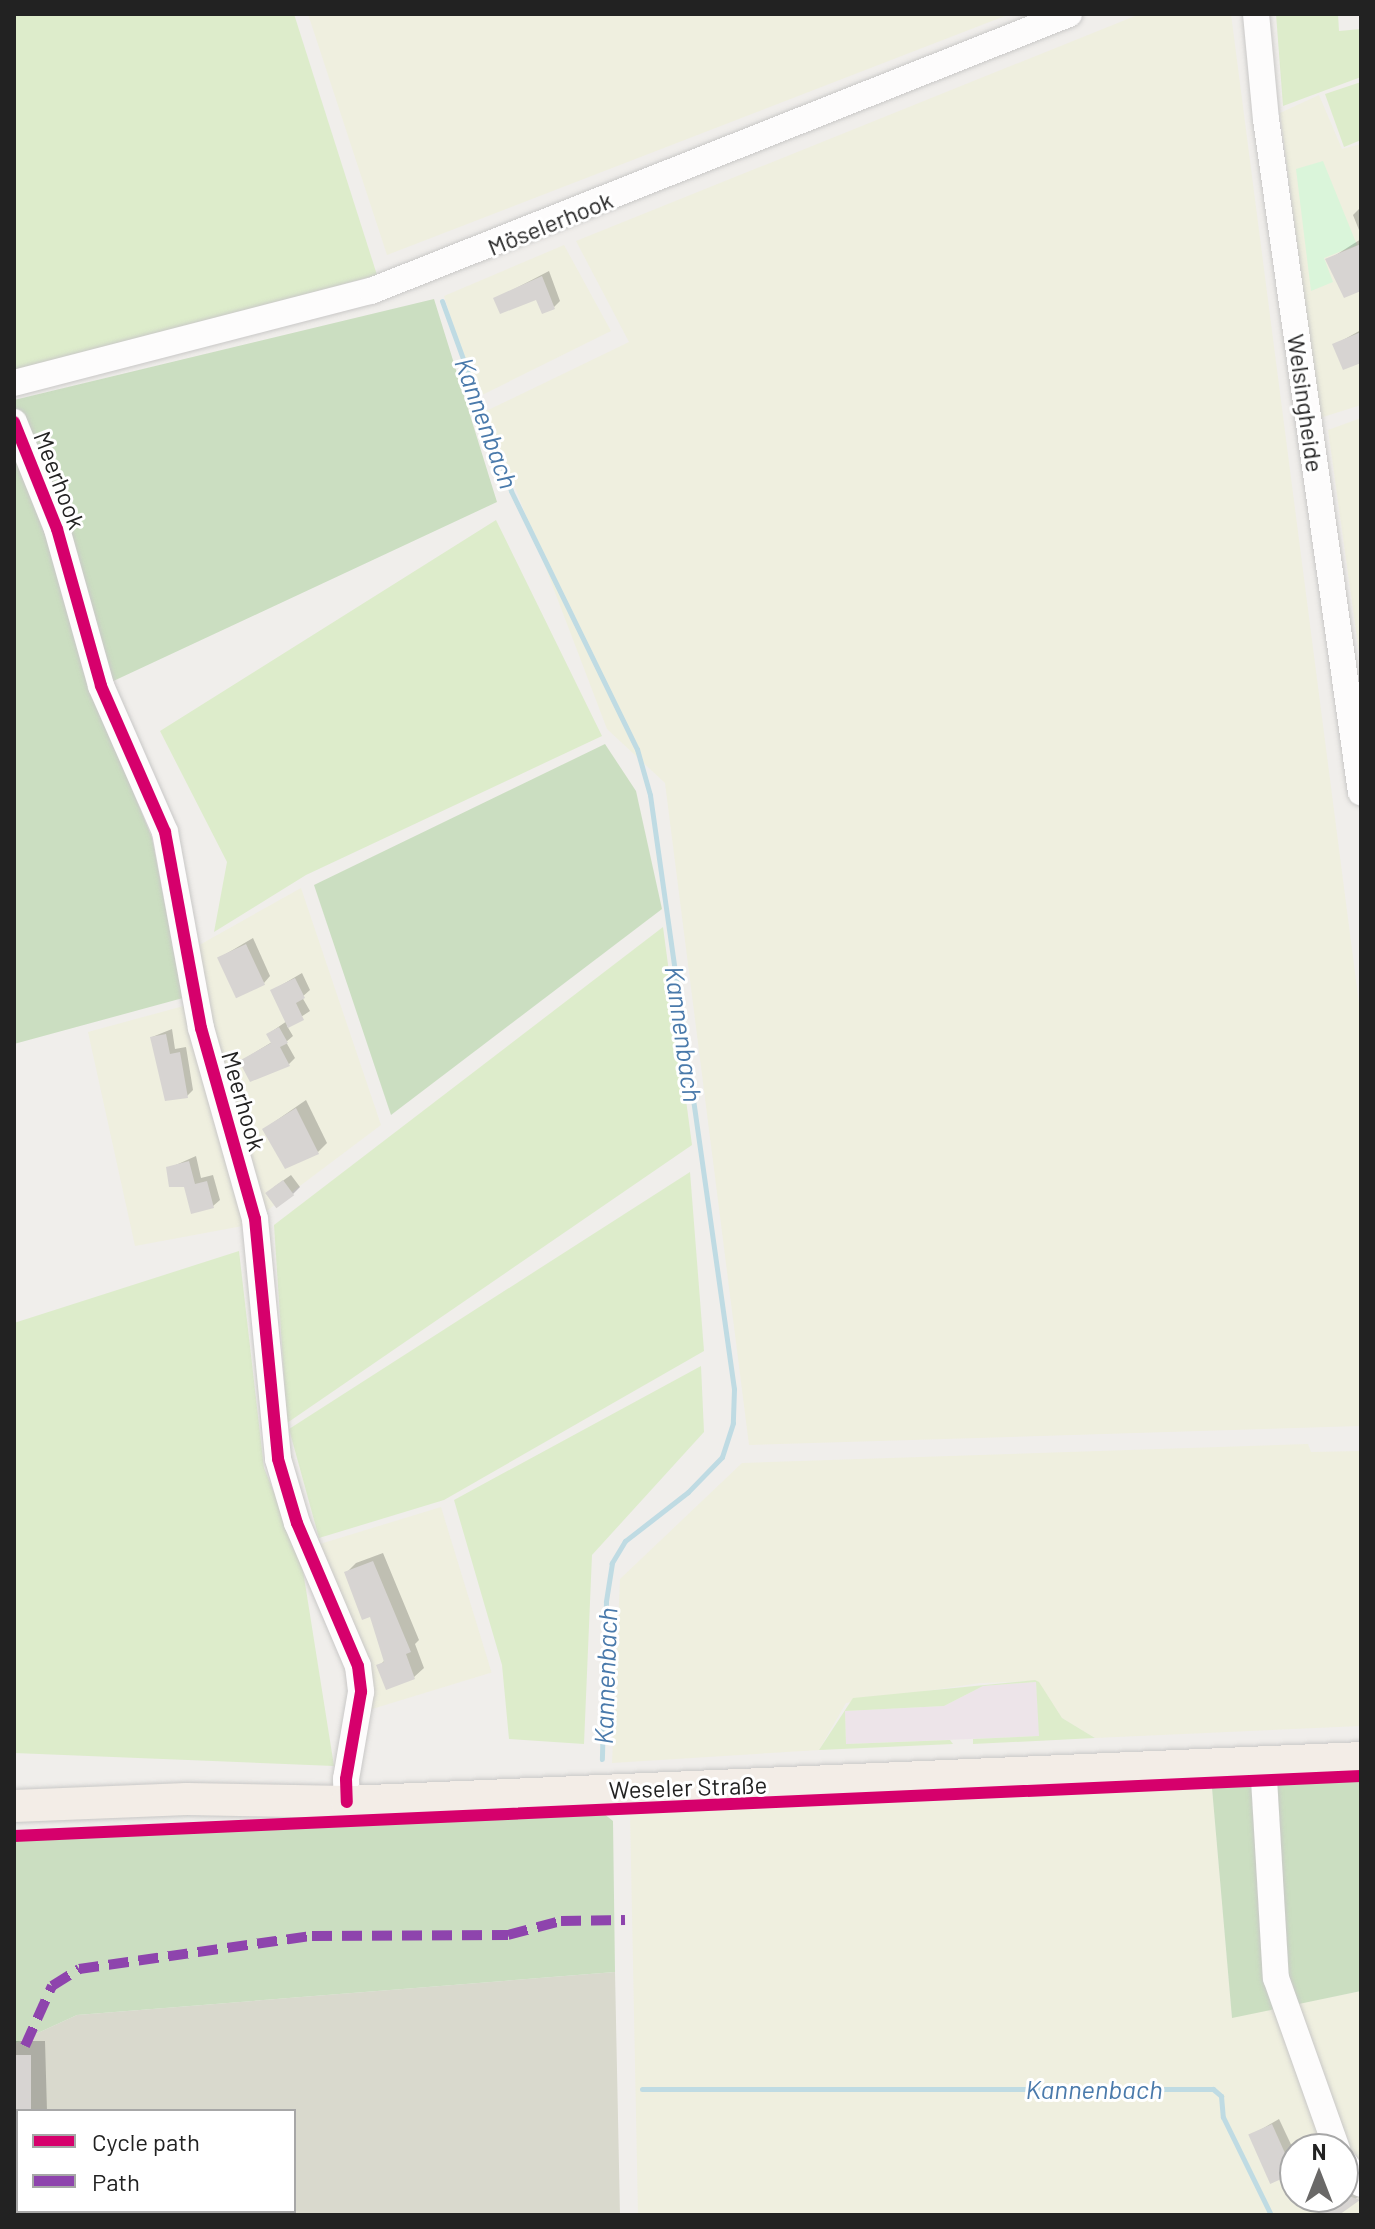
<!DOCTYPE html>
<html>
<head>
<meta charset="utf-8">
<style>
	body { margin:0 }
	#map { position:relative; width:1375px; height:2229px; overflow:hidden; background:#f0eeeb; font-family:Barlow,sans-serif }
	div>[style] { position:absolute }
	.industrial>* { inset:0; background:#ede4e9 }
	.construction>* { inset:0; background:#d9d9cd }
	.farmland>* { inset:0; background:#efefdf; transform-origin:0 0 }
	.grass>* { inset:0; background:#ddeccb }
	.forest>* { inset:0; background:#cbdec1 }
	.park>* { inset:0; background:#daf5da }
	.shadow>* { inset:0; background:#0003 }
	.stream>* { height:5px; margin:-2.5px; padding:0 2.5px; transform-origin:2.5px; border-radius:2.5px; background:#bfdbe3 }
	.building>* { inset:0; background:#d7d4d2; transform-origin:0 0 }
	.roads { filter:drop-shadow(0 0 2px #c9c8c7) drop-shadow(0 0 2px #c9c8c7) }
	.minor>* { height:26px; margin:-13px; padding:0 13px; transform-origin:13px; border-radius:13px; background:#fdfcfc }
	.major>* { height:32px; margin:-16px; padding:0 16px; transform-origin:16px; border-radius:16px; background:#f3ede7 }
	.quiet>* { height:10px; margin-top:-5px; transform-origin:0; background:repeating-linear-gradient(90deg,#8e44ad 0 20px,transparent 0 30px) }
	.cycleway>* { height:12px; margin:-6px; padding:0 6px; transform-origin:6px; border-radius:6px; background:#d6006c }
	span { translate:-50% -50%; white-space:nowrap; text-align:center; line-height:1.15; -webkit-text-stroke:6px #fff; paint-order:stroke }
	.street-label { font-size:24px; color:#222 }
	.water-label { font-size:26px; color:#4a7aab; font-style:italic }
	.frame { position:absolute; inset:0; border:16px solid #222; pointer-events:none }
	.legend { position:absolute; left:16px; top:2109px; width:280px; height:104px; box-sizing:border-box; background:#fff; border:2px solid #a7a7a7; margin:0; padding:10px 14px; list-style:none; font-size:24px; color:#222 }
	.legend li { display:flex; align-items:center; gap:16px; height:40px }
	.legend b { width:40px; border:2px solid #a7a7a7 }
	.north { position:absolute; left:1279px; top:2133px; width:80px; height:80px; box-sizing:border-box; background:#fff; border:2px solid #a7a7a7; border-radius:50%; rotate:0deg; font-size:22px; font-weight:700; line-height:32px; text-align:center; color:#222 }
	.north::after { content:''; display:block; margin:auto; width:28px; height:36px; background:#6a6968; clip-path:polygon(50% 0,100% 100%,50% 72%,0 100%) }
</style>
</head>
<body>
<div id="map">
	<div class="industrial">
		<div style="clip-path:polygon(1036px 1682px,1040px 1736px,846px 1744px,845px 1711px,944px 1706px,983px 1686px)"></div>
	</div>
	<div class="construction">
		<div style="clip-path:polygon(evenodd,615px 1972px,620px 2215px,14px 2215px,14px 2044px,77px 2015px,615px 1972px,18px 2111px,294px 2111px,294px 2211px,18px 2211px,18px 2111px)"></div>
	</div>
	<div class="farmland">
		<div style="clip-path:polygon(308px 14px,1010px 14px,387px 255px)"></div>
		<div style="clip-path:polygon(1140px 14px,1231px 14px,1361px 1019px,1361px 1426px,749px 1445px,665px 783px,607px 729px,486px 411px,629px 342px,576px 241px)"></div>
		<div style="clip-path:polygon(1319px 95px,1342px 149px,1361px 144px,1361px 405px,1320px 418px,1280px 113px)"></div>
		<div style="clip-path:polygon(564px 245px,611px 331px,476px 398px,444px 296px)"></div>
		<div style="clip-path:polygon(1361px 418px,1361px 667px,1328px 430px)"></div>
		<div style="clip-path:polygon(301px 888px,381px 1125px,248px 1225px,135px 1246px,88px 1032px,202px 1001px,194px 948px)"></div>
		<div style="clip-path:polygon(1308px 1444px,1311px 1452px,1361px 1451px,1361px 1726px,1095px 1738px,1062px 1718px,1037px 1681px,980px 1683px,846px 1703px,819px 1750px,612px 1763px,620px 1579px,742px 1463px)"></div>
		<div style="left:441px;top:1507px;width:173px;height:130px;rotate:73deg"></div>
		<div style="clip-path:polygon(evenodd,1212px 1788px,1232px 2017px,1361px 1991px,1361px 2215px,638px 2215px,630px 1813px,1212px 1788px,1295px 2149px,1343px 2149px,1343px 2197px,1295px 2197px,1295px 2149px)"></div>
	</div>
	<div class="grass">
		<div style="clip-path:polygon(14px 14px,294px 14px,377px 275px,16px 373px)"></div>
		<div style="clip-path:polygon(1276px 14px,1338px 14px,1339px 31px,1361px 29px,1361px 77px,1283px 106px)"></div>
		<div style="clip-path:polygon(1361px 82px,1361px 140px,1344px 147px,1325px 94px)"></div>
		<div style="clip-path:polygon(496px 520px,602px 736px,306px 875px,214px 932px,227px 862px,160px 731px)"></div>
		<div style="clip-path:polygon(663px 927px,692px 1145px,287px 1423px,274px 1225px)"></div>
		<div style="clip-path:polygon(690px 1172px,704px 1351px,444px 1500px,319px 1538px,289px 1429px)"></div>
		<div style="clip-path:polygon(239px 1251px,264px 1468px,301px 1558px,334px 1766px,14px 1753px,14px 1323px)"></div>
		<div style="clip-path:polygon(701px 1366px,704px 1432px,592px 1555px,584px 1744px,509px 1739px,502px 1665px,454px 1500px)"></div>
		<div style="clip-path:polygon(1035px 1680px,1039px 1682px,1062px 1718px,1095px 1738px,973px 1744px,973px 1739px,1039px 1736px,1036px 1682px,983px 1686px,944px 1706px,845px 1711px,846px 1744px,950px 1740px,953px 1744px,819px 1750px,853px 1698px)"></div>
	</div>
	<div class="forest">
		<div style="clip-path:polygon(434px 299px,497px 502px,92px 691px,152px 838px,183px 998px,14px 1044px,14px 400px)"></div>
		<div style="clip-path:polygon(605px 744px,636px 791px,662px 909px,391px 1115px,314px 885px)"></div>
		<div style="clip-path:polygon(1361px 1781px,1361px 1991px,1232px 2018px,1212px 1788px)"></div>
		<div style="clip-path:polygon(603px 1813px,613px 1821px,615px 1972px,77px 2015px,14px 2044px,14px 1838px)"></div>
	</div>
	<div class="park">
		<div style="clip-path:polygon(1323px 161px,1357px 245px,1324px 258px,1333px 282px,1311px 291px,1296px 169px)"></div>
	</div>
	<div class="shadow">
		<div style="clip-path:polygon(1361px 207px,1361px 235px,1353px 215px)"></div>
		<div style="clip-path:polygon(1361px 239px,1361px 288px,1328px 260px)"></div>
		<div style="clip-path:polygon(549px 271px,560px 301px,554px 307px,537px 297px,495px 299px)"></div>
		<div style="clip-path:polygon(1361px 330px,1361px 360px,1334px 345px)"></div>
		<div style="clip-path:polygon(253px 938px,270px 976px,264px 983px,219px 958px)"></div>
		<div style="clip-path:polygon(302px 973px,310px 990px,302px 997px,310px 1011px,287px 1026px,293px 1036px,286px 1042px,295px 1058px,289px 1064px,241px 1061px,272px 1042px,268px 1034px,287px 1021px,273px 990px)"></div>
		<div style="clip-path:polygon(172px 1029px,175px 1049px,186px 1047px,193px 1090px,187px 1096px,152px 1037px)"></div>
		<div style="clip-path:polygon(306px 1100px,327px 1143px,318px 1152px,264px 1129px)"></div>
		<div style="clip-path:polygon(196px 1156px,201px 1178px,213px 1175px,220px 1200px,213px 1206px,186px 1184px,174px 1187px,169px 1168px)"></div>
		<div style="clip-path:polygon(291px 1175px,300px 1187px,293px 1194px,274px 1187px)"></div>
		<div style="clip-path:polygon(383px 1553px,419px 1640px,415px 1644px,424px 1668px,414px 1677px,379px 1666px,386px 1659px,372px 1614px,346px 1573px,356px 1563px)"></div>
		<div style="clip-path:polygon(14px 2041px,45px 2041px,47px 2111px,18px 2111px,18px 2149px)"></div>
		<div style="clip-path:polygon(1279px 2119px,1295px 2153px,1293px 2172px,1250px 2136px)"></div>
		<div style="clip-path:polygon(1349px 2180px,1360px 2195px,1336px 2215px,1325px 2215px,1326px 2197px,1343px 2197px,1343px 2184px)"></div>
	</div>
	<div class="stream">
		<div style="left:442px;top:301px;width:202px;rotate:70deg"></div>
		<div style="left:511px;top:491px;width:287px;rotate:64deg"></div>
		<div style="left:637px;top:749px;width:48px;rotate:74.2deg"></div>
		<div style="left:650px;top:795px;width:600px;rotate:81.95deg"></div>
		<div style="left:734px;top:1389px;width:34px;rotate:92deg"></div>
		<div style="left:733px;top:1423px;width:36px;rotate:108deg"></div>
		<div style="left:722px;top:1457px;width:49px;rotate:134.2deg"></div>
		<div style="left:688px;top:1492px;width:80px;rotate:142.1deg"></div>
		<div style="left:625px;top:1541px;width:26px;rotate:121deg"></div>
		<div style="left:612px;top:1563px;width:39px;rotate:99deg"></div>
		<div style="left:606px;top:1602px;width:157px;rotate:91.5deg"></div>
		<div style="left:642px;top:2089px;width:571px"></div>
		<div style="left:1213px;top:2089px;width:11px;rotate:41deg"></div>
		<div style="left:1221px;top:2096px;width:21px;rotate:85deg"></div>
		<div style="left:1223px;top:2117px;width:109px;rotate:63.9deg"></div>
	</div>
	<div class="building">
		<div style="clip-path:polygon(1361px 244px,1361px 291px,1344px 298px,1325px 259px)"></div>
		<div style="clip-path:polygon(542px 276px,555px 309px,542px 314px,536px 300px,500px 314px,493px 298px)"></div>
		<div style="clip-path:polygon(1361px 332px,1361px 363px,1343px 370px,1332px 344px)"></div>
		<div style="left:246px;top:944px;width:45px;height:32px;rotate:65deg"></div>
		<div style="clip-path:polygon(295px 978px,305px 998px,296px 1003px,304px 1020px,288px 1028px,270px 990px)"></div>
		<div style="clip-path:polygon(279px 1027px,288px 1043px,280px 1047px,290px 1066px,250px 1082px,239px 1061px,271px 1043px,266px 1034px)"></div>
		<div style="clip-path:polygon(166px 1034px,170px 1054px,180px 1052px,188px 1098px,165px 1101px,150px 1037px)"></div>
		<div style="clip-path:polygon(296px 1108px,319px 1154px,285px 1169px,262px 1129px)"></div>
		<div style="clip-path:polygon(189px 1161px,195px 1184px,207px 1181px,214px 1208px,191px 1214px,184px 1187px,169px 1187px,166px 1167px)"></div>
		<div style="left:283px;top:1180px;width:19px;height:22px;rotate:54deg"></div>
		<div style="clip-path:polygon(373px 1561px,411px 1652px,406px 1654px,415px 1679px,386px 1690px,376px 1665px,384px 1662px,370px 1617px,362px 1620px,344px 1572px)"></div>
		<div style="left:14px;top:2055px;width:17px;height:56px"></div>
		<div style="left:1272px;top:2124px;width:54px;height:26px;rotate:66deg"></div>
		<div style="clip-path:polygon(1325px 2197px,1352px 2197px,1360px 2200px,1339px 2215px,1323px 2215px,1315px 2205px)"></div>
	</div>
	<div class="roads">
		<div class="minor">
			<div style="left:1256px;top:14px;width:105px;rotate:84.6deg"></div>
			<div style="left:1266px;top:119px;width:680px;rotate:81.97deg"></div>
			<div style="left:14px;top:383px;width:369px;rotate:-14.5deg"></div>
			<div style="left:371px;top:291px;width:751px;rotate:-21.65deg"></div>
			<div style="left:14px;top:422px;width:115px;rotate:68.1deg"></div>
			<div style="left:57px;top:529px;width:163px;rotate:74.3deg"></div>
			<div style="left:101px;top:686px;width:159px;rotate:66.3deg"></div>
			<div style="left:165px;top:832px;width:199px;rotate:79.6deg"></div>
			<div style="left:201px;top:1028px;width:198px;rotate:74.2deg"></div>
			<div style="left:255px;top:1219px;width:241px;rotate:84.5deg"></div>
			<div style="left:278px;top:1459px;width:67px;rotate:73.5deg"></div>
			<div style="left:297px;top:1523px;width:155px;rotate:66.9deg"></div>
			<div style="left:358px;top:1666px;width:26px;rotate:83deg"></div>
			<div style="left:361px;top:1692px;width:88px;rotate:99.8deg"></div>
			<div style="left:346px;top:1779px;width:23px;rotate:88deg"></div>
			<div style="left:1263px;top:1762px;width:216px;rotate:86.6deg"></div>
			<div style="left:1276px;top:1978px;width:182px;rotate:70.4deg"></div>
			<div style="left:1343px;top:2161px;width:29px;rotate:52deg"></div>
		</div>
		<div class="major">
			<div style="left:14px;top:1806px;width:173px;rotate:-2.3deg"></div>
			<div style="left:187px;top:1799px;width:160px;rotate:1.1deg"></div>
			<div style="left:347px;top:1802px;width:1015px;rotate:-2.48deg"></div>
		</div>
	</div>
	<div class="quiet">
		<div style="left:25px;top:2046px;width:66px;rotate:-65.8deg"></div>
		<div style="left:52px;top:1986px;width:32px;rotate:-32deg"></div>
		<div style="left:79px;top:1969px;width:235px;rotate:-8.1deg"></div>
		<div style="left:312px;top:1936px;width:196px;rotate:-0.3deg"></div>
		<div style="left:508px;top:1935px;width:55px;rotate:-14.8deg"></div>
		<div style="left:561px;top:1921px;width:64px;rotate:-0.9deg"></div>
	</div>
	<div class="cycleway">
		<div style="left:14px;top:422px;width:115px;rotate:68.1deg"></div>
		<div style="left:57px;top:529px;width:163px;rotate:74.3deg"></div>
		<div style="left:101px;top:686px;width:159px;rotate:66.3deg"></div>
		<div style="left:165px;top:832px;width:199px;rotate:79.6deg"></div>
		<div style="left:201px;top:1028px;width:198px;rotate:74.2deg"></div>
		<div style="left:255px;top:1219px;width:241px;rotate:84.5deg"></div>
		<div style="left:278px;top:1459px;width:67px;rotate:73.5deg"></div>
		<div style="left:297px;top:1523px;width:155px;rotate:66.9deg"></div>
		<div style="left:358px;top:1666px;width:26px;rotate:83deg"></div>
		<div style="left:361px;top:1692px;width:88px;rotate:99.8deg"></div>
		<div style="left:346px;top:1779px;width:23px;rotate:88deg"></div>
		<div style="left:14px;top:1836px;width:1348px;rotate:-2.55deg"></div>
	</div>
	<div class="street-label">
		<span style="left:550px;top:223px;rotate:-22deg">Möselerhook</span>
		<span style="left:1306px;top:403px;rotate:82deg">Welsingheide</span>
		<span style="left:60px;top:480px;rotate:69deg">Meerhook</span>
		<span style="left:244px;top:1101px;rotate:74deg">Meerhook</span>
		<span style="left:688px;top:1787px;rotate:-2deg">Weseler Straße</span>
	</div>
	<div class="water-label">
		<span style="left:487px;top:423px;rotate:70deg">Kannenbach</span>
		<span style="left:684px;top:1034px;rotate:82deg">Kannenbach</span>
		<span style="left:605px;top:1676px;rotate:-88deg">Kannenbach</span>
		<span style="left:1094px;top:2089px">Kannenbach</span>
	</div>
	<div class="frame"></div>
	<ul class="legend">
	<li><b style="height:10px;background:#d6006c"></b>Cycle path</li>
	<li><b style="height:10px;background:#8e44ad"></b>Path</li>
	</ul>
	<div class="north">N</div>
</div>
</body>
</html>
